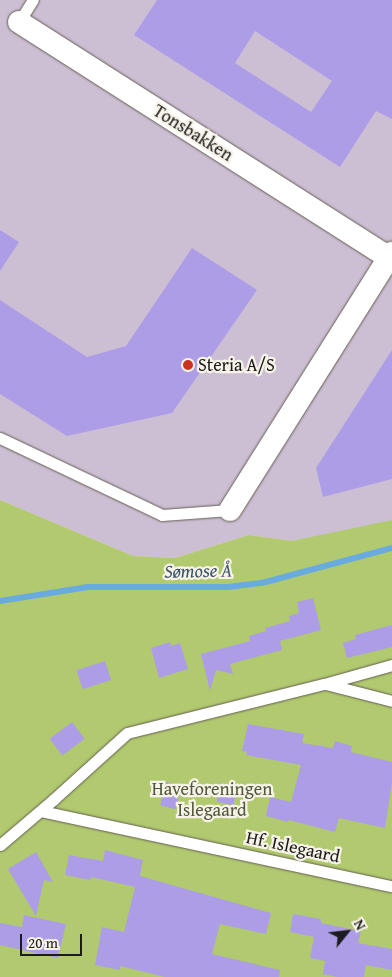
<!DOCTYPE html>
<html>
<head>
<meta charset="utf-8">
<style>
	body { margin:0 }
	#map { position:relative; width:392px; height:977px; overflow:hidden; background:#eedcb9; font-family:"Gentium Book Plus",serif }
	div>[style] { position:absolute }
	.industrial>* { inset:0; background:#ccbfd4 }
	.green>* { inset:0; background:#b1ca6f }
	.stream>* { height:6px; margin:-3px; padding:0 3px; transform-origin:3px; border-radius:3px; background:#69abde }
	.building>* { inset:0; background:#ad9de7; transform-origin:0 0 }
	.roads { filter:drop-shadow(0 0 1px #665f53) drop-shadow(0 0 1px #665f53) }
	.service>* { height:11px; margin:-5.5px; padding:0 5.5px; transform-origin:5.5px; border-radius:5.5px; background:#fff }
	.minor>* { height:22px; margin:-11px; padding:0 11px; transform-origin:11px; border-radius:11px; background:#fff }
	.dots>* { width:14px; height:14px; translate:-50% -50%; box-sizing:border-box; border:2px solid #f7f3e8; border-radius:50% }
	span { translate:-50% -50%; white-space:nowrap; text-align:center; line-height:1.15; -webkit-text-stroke:4.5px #f7f3e8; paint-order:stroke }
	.street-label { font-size:18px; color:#1c1c1c }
	.poi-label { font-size:18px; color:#1c1c1c }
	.left { translate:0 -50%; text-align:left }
	.park-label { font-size:18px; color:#505939 }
	.water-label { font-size:19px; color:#3b556a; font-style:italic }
	.north { position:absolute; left:322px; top:907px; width:50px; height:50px; -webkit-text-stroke:4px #f7f3e8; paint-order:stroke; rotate:61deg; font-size:14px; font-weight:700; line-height:20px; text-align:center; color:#1c1c1c }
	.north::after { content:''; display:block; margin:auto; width:18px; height:22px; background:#1c1c1c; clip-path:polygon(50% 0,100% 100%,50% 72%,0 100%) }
	.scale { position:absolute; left:20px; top:934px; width:62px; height:22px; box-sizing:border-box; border:2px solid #1c1c1c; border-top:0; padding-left:6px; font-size:15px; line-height:18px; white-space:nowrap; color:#1c1c1c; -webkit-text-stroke:4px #f7f3e8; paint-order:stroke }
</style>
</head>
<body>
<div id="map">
	<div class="industrial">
		<div style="clip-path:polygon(0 0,392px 0,392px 523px,292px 541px,249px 535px,175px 558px,133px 556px,0 500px)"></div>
	</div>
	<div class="green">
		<div style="clip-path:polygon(0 500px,133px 556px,175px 558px,249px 535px,292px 541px,392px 520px,392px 977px,0 977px)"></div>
	</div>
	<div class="stream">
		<div style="left:0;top:601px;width:89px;rotate:-9deg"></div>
		<div style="left:88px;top:587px;width:140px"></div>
		<div style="left:228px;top:587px;width:34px;rotate:-7deg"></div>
		<div style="left:262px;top:583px;width:135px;rotate:-15.1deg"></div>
	</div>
	<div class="building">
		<div style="clip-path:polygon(evenodd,157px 0,392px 0,392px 119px,376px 111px,340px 167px,134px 35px,157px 0,255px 31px,332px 81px,311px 112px,235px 63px,255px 31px)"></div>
		<div style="clip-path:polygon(0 230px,19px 242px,0 271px)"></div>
		<div style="clip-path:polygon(192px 248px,257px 290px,172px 413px,67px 436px,0 394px,0 300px,87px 357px,126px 346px)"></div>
		<div style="clip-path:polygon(392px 350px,392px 479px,323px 497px,316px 468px)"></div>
		<div style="clip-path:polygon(313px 598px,321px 630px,280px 641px,282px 650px,230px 664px,233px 674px,216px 670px,210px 691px,201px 654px,250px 641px,249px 636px,266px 631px,265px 628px,290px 621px,289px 616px,299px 613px,297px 602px)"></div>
		<div style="clip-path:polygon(392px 625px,392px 647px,347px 658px,343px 643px,356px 639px,355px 635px)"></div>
		<div style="clip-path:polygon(170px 642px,171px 646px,180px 643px,188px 669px,159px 678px,151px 648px)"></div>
		<div style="left:105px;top:661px;width:20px;height:30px;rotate:72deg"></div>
		<div style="left:72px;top:722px;width:21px;height:28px;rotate:53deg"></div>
		<div style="clip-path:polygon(248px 724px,304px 734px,302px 743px,333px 748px,335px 741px,352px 746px,351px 752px,392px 762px,392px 783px,385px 828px,339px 818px,335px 832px,289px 820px,288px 822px,266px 816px,270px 797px,291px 802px,301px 765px,246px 755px,247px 752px,242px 751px)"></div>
		<div style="left:166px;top:782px;width:16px;height:24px;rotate:14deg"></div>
		<div style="left:221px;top:783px;width:17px;height:19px;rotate:13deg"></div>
		<div style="clip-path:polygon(105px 850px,143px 860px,140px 876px,271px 913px,266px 934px,220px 924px,212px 954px,280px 970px,279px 977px,165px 977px,120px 966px,120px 970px,95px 965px,102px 927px,124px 932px,135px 887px,91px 877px,90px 880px,65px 875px,69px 855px,103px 861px)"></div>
		<div style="clip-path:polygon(36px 852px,53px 882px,44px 880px,36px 916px,8px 869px)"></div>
		<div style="clip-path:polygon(293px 914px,321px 919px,321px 923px,361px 931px,358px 943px,392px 949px,392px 970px,366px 965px,364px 977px,337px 977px,323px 974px,325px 961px,310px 958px,314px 937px,290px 932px)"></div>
		<div style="clip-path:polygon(24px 915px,66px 924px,58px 958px,0 945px,0 923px,22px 927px)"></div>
	</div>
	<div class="roads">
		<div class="service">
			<div style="left:19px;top:22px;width:26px;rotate:-58deg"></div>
			<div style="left:0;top:438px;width:179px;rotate:25.4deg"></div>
			<div style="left:162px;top:515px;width:68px;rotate:-4.2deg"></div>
			<div style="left:326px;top:684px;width:68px;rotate:14.4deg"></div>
			<div style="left:41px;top:811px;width:359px;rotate:12.1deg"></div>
			<div style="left:0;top:845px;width:71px;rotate:-40.4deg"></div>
			<div style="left:54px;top:799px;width:98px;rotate:-42.1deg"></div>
			<div style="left:127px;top:733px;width:203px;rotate:-14deg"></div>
			<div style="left:324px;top:684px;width:71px;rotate:-15.6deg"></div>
		</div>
		<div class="minor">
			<div style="left:19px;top:22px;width:439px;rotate:32.5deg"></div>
			<div style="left:230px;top:510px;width:304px;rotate:-57.8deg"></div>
		</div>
	</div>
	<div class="dots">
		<div style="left:188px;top:365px;background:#c8321e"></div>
	</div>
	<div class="street-label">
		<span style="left:193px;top:133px;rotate:32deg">Tonsbakken</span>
		<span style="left:293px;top:847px;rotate:12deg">Hf. Islegaard</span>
	</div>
	<div class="poi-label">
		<span class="left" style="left:198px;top:365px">Steria A/S</span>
	</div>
	<div class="park-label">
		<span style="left:212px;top:800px">Haveforeningen<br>Islegaard</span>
	</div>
	<div class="water-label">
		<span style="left:198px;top:571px;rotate:-1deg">Sømose Å</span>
	</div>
	<div class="north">N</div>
	<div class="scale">20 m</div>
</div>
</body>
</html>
